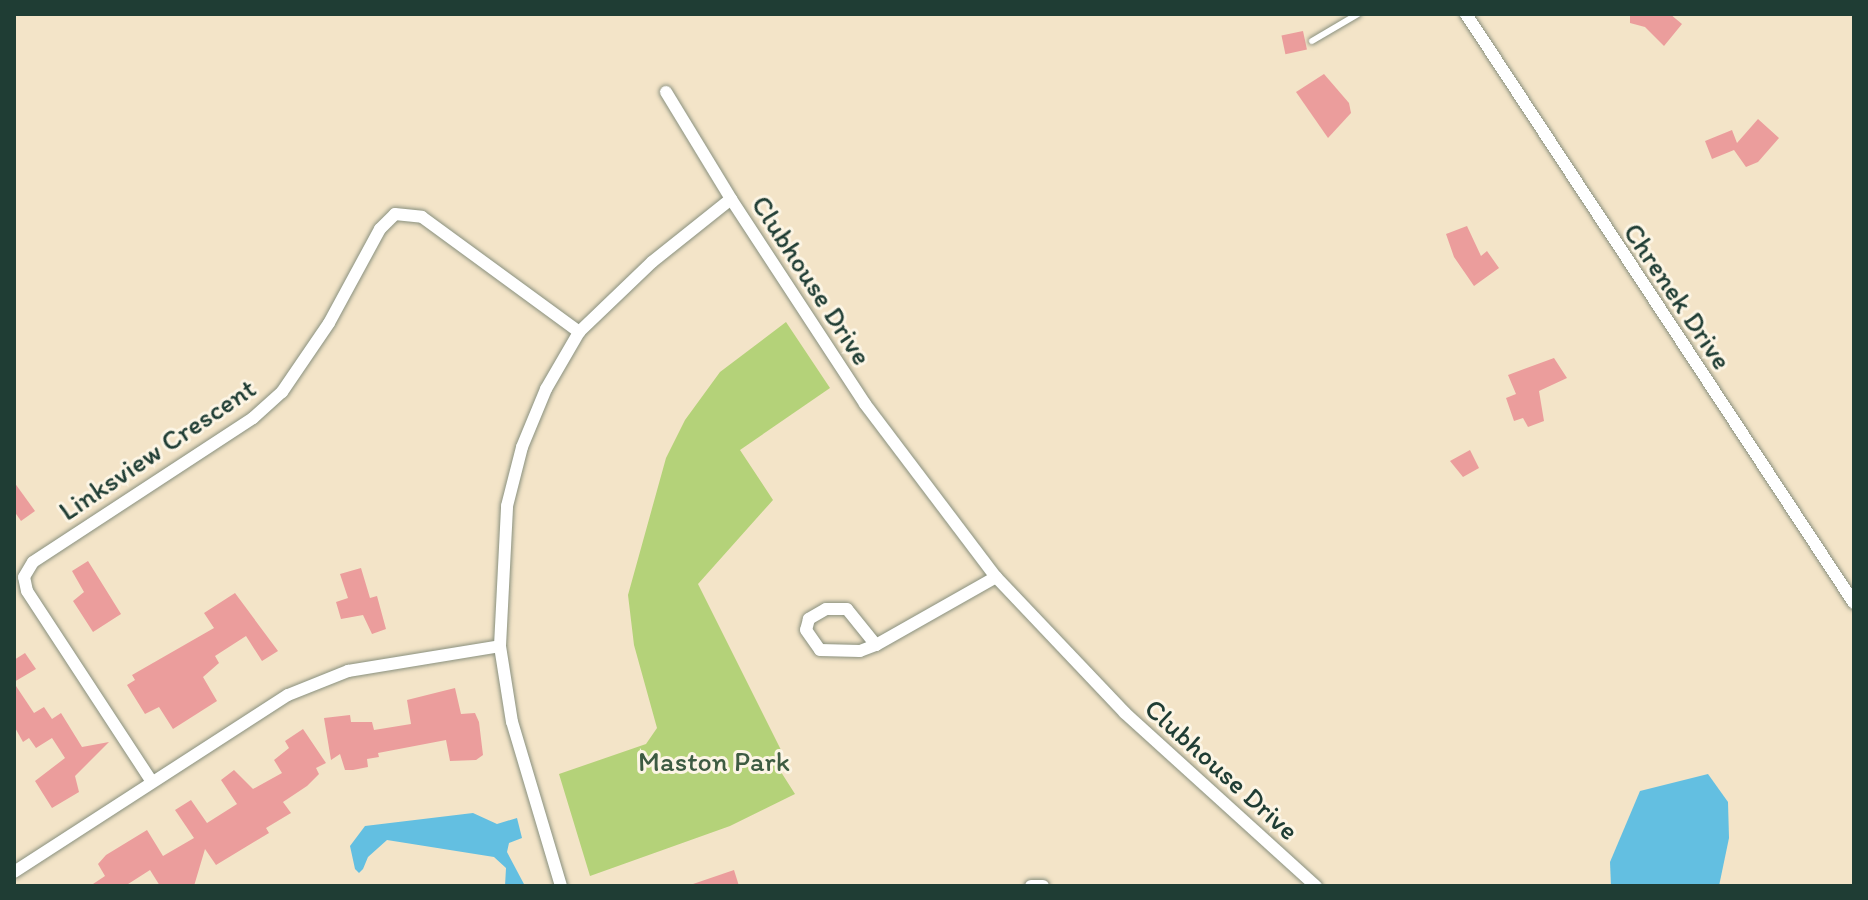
<!DOCTYPE html>
<html>
<head>
<meta charset="utf-8">
<style>
	body { margin:0 }
	#map { position:relative; width:1868px; height:900px; overflow:hidden; background:#f3e4c8; font-family:Itim,sans-serif }
	div>[style] { position:absolute }
	.green>* { inset:0; background:#b4d279 }
	.water>* { inset:0; background:#63bfe1 }
	.building>* { inset:0; background:#eb9d9c; transform-origin:0 0 }
	.roads { filter:drop-shadow(0 0 2px #89907e) drop-shadow(0 0 2px #89907e) }
	.lane>* { height:6px; margin:-3px; padding:0 3px; transform-origin:3px; border-radius:3px; background:#fff }
	.street>* { height:12px; margin:-6px; padding:0 6px; transform-origin:6px; border-radius:6px; background:#fff }
	span { translate:-50% -50%; white-space:nowrap; text-align:center; line-height:1.15; -webkit-text-stroke:6px #fcf5e5; paint-order:stroke }
	.street-label { font-size:28px; color:#1f3d34 }
	.park-label { font-size:28px; color:#3d5b42 }
	.frame { position:absolute; inset:0; border:16px solid #1f3d34; pointer-events:none }
</style>
</head>
<body>
<div id="map">
	<div class="green">
		<div style="clip-path:polygon(786px 322px,830px 388px,740px 450px,773px 500px,698px 584px,781px 750px,781px 772px,795px 794px,730px 826px,590px 876px,559px 774px,646px 744px,657px 728px,634px 645px,628px 595px,666px 458px,685px 420px,720px 372px)"></div>
	</div>
	<div class="water">
		<div style="clip-path:polygon(1708px 774px,1728px 802px,1729px 838px,1719px 886px,1611px 886px,1610px 862px,1640px 791px)"></div>
		<div style="clip-path:polygon(473px 813px,497px 824px,517px 818px,522px 838px,509px 843px,507px 852px,525px 886px,505px 886px,506px 868px,494px 857px,387px 840px,368px 857px,363px 869px,359px 873px,355px 869px,350px 846px,365px 826px)"></div>
	</div>
	<div class="building">
		<div style="clip-path:polygon(1630px 14px,1670px 14px,1682px 24px,1664px 46px,1645px 27px,1630px 23px)"></div>
		<div style="left:1303px;top:31px;width:19px;height:22px;rotate:78deg"></div>
		<div style="clip-path:polygon(1324px 74px,1349px 103px,1351px 113px,1328px 138px,1296px 92px)"></div>
		<div style="clip-path:polygon(1758px 119px,1779px 138px,1758px 162px,1746px 167px,1734px 150px,1712px 159px,1705px 141px,1732px 130px,1737px 143px)"></div>
		<div style="clip-path:polygon(1467px 226px,1481px 256px,1487px 251px,1499px 268px,1474px 286px,1454px 257px,1446px 234px)"></div>
		<div style="clip-path:polygon(1554px 358px,1567px 378px,1539px 391px,1544px 421px,1528px 427px,1523px 418px,1514px 421px,1506px 398px,1516px 394px,1508px 375px)"></div>
		<div style="clip-path:polygon(1470px 450px,1479px 468px,1463px 477px,1450px 461px)"></div>
		<div style="clip-path:polygon(14px 482px,35px 511px,21px 521px,14px 511px)"></div>
		<div style="clip-path:polygon(88px 561px,121px 614px,93px 632px,73px 601px,84px 592px,72px 571px)"></div>
		<div style="clip-path:polygon(361px 568px,370px 598px,377px 596px,386px 629px,372px 634px,363px 615px,341px 619px,336px 602px,348px 598px,340px 574px)"></div>
		<div style="clip-path:polygon(235px 593px,278px 651px,262px 661px,246px 636px,215px 656px,219px 663px,203px 677px,217px 701px,173px 729px,159px 707px,145px 714px,127px 685px,135px 680px,132px 675px,214px 628px,204px 613px)"></div>
		<div style="clip-path:polygon(25px 653px,36px 669px,14px 682px,14px 660px)"></div>
		<div style="clip-path:polygon(14px 683px,34px 713px,44px 707px,52px 719px,61px 713px,82px 747px,109px 742px,75px 776px,79px 792px,52px 808px,35px 781px,65px 758px,52px 738px,36px 748px,29px 738px,23px 742px,14px 726px)"></div>
		<div style="clip-path:polygon(455px 688px,461px 714px,475px 713px,479px 722px,483px 755px,476px 760px,450px 761px,446px 740px,378px 753px,379px 757px,367px 759px,368px 767px,353px 770px,345px 770px,340px 754px,331px 760px,324px 718px,350px 715px,351px 722px,372px 722px,374px 730px,411px 724px,407px 700px)"></div>
		<div style="clip-path:polygon(303px 729px,326px 763px,316px 768px,319px 774px,307px 786px,283px 802px,291px 813px,266px 828px,269px 833px,216px 865px,205px 849px,194px 886px,160px 886px,150px 870px,125px 886px,90px 886px,105px 876px,98px 864px,106px 855px,147px 830px,163px 856px,194px 838px,175px 810px,191px 800px,207px 823px,237px 804px,221px 780px,234px 770px,253px 789px,282px 773px,274px 760px,289px 748px,285px 741px)"></div>
		<div style="clip-path:polygon(734px 870px,739px 886px,694px 886px,693px 884px)"></div>
	</div>
	<div class="roads">
		<div class="lane">
			<div style="left:1312px;top:41px;width:53px;rotate:-30.4deg"></div>
		</div>
		<div class="street">
			<div style="left:1466px;top:14px;width:705px;rotate:56.63deg"></div>
			<div style="left:666px;top:92px;width:125px;rotate:58.7deg"></div>
			<div style="left:876px;top:645px;width:46px;rotate:-128.9deg"></div>
			<div style="left:847px;top:609px;width:21px;rotate:180deg"></div>
			<div style="left:826px;top:609px;width:20px;rotate:150deg"></div>
			<div style="left:809px;top:619px;width:11px;rotate:105deg"></div>
			<div style="left:806px;top:630px;width:24px;rotate:55deg"></div>
			<div style="left:820px;top:650px;width:40px;rotate:1.4deg"></div>
			<div style="left:860px;top:651px;width:17px;rotate:-21deg"></div>
			<div style="left:876px;top:645px;width:138px;rotate:-29.5deg"></div>
			<div style="left:152px;top:782px;width:228px;rotate:-123.2deg"></div>
			<div style="left:27px;top:591px;width:14px;rotate:-102deg"></div>
			<div style="left:24px;top:577px;width:17px;rotate:-59deg"></div>
			<div style="left:33px;top:562px;width:263px;rotate:-33.2deg"></div>
			<div style="left:253px;top:418px;width:39px;rotate:-42deg"></div>
			<div style="left:282px;top:392px;width:83px;rotate:-55.7deg"></div>
			<div style="left:329px;top:323px;width:107px;rotate:-61.5deg"></div>
			<div style="left:380px;top:229px;width:21px;rotate:-45deg"></div>
			<div style="left:395px;top:214px;width:27px;rotate:6deg"></div>
			<div style="left:422px;top:217px;width:195px;rotate:36.2deg"></div>
			<div style="left:14px;top:872px;width:326px;rotate:-32.9deg"></div>
			<div style="left:288px;top:695px;width:65px;rotate:-21.8deg"></div>
			<div style="left:348px;top:671px;width:154px;rotate:-9.3deg"></div>
			<div style="left:561px;top:886px;width:171px;rotate:-106.6deg"></div>
			<div style="left:512px;top:722px;width:77px;rotate:-99deg"></div>
			<div style="left:500px;top:646px;width:140px;rotate:-87.1deg"></div>
			<div style="left:507px;top:506px;width:61px;rotate:-75.7deg"></div>
			<div style="left:522px;top:447px;width:63px;rotate:-67.5deg"></div>
			<div style="left:546px;top:389px;width:66px;rotate:-59.9deg"></div>
			<div style="left:579px;top:332px;width:101px;rotate:-43.8deg"></div>
			<div style="left:652px;top:262px;width:101px;rotate:-38.6deg"></div>
			<div style="left:731px;top:199px;width:245px;rotate:56.8deg"></div>
			<div style="left:865px;top:404px;width:217px;rotate:52.9deg"></div>
			<div style="left:996px;top:577px;width:187px;rotate:46.5deg"></div>
			<div style="left:1125px;top:713px;width:258px;rotate:42.2deg"></div>
			<div style="left:1031px;top:886px;width:12px"></div>
		</div>
	</div>
	<div class="street-label">
		<span style="left:812px;top:280px;rotate:57deg">Clubhouse Drive</span>
		<span style="left:1678px;top:296px;rotate:56deg">Chrenek Drive</span>
		<span style="left:157px;top:449px;rotate:-34deg">Linksview Crescent</span>
		<span style="left:1222px;top:769px;rotate:42deg">Clubhouse Drive</span>
	</div>
	<div class="park-label">
		<span style="left:714px;top:761px">Maston Park</span>
	</div>
	<div class="frame"></div>
</div>
</body>
</html>
